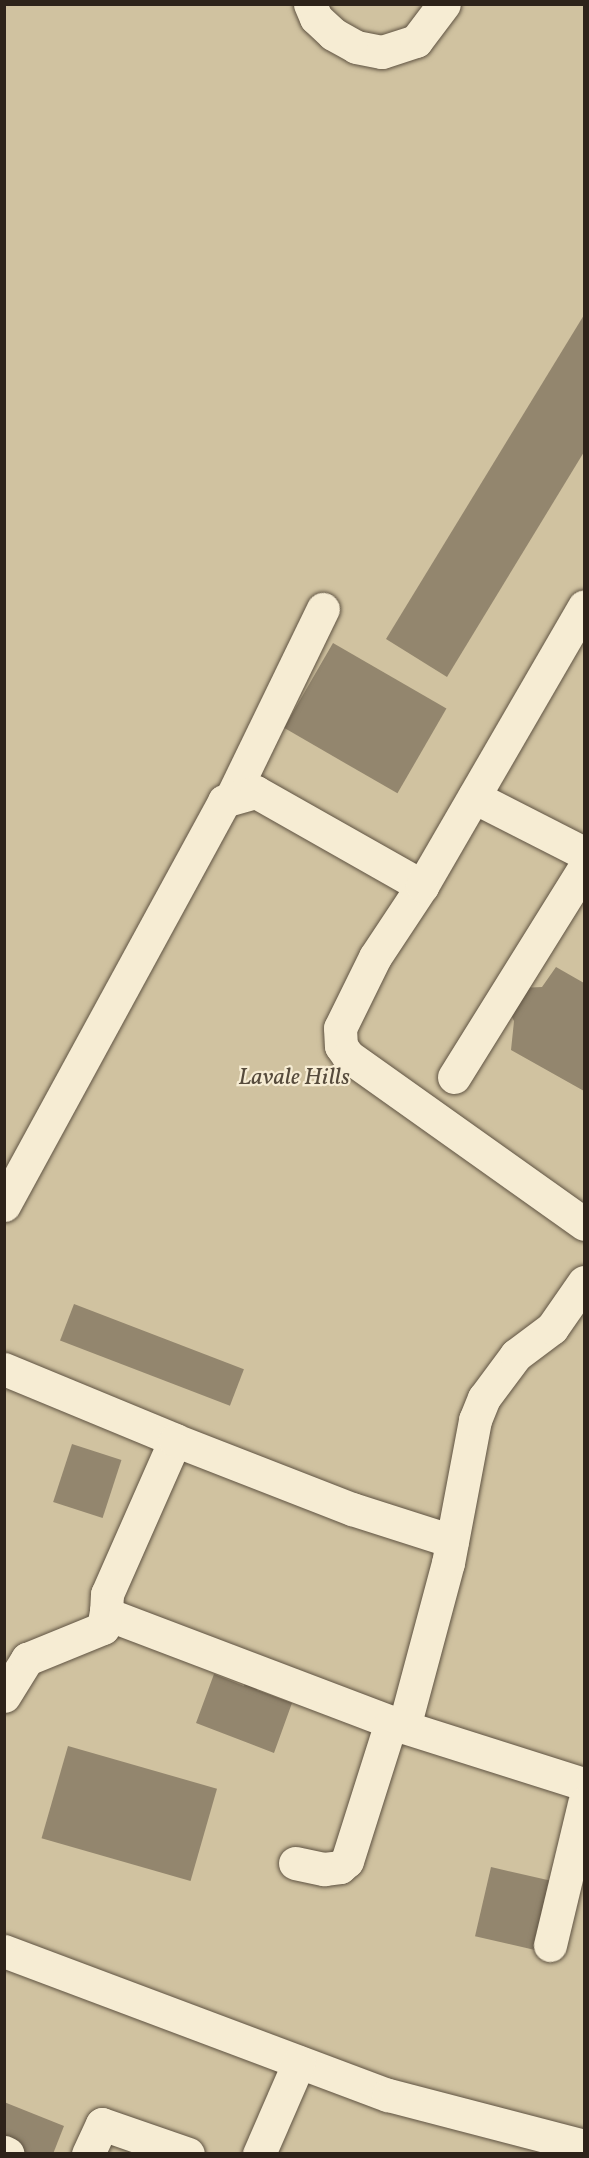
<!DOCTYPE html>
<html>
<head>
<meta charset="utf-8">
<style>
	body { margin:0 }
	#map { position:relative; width:589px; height:2158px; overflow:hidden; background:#f1e2bc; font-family:Vollkorn,serif }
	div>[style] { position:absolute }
	.green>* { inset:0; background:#d0c2a0; transform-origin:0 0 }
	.building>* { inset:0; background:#93866e; transform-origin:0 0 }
	.roads { filter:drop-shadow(0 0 2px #5f5342) drop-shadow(0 0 2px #5f5342) }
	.minor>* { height:33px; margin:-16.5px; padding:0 16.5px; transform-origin:16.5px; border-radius:16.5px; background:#f6ecd3 }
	span { translate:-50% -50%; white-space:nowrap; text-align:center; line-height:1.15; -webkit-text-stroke:4.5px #f6ecd3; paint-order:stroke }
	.park-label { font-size:24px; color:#564b3c; font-style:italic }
	.frame { position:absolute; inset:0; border:6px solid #2e231a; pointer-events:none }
</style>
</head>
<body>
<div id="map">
	<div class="green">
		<div style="left:5px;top:5px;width:579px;height:2148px"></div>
	</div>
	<div class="building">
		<div style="clip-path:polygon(584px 315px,584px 452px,447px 677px,386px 639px)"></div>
		<div style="left:333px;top:643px;width:131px;height:98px;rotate:30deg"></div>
		<div style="clip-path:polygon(556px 967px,584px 983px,584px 1091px,511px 1050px,514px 1021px,505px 1003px,520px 988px,542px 987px)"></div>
		<div style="left:74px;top:1304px;width:182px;height:39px;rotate:21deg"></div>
		<div style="left:72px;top:1444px;width:52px;height:61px;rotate:18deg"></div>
		<div style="clip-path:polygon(214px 1674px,244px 1686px,247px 1677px,260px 1681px,257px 1690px,292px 1703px,274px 1753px,196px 1723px)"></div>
		<div style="left:68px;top:1746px;width:155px;height:96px;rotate:16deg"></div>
		<div style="left:491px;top:1867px;width:66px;height:71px;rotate:13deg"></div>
		<div style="clip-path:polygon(4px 2102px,64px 2126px,53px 2154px,24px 2154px,4px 2146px)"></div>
	</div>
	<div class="roads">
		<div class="minor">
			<div style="left:310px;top:4px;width:15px;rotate:67deg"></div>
			<div style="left:316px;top:18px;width:23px;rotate:43deg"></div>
			<div style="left:333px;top:34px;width:26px;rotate:29deg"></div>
			<div style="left:356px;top:47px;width:26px;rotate:11deg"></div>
			<div style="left:382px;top:52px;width:36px;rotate:-18deg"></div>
			<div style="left:416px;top:41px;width:46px;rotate:-52.9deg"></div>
			<div style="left:232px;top:796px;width:208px;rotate:-64.1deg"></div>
			<div style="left:474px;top:797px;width:123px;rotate:27deg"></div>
			<div style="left:422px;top:886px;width:85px;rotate:123.5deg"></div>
			<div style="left:375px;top:957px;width:79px;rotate:116.2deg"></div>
			<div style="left:340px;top:1028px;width:18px;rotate:87deg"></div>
			<div style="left:341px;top:1046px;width:12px;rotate:55deg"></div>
			<div style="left:348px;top:1056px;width:290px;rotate:35.4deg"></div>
			<div style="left:454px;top:1077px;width:246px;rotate:-58.1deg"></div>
			<div style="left:4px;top:1205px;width:460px;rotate:-61.4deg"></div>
			<div style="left:224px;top:801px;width:33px;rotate:-16deg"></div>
			<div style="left:256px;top:792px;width:191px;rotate:29.5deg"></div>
			<div style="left:422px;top:886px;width:323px;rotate:-59.9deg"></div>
			<div style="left:4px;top:1369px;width:185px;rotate:22.5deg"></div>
			<div style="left:175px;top:1440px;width:168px;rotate:113.8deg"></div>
			<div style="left:107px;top:1594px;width:17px;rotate:93deg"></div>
			<div style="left:106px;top:1611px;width:8px;rotate:40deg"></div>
			<div style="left:112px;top:1616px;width:312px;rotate:20.8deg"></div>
			<div style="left:404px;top:1727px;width:189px;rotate:17.6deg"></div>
			<div style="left:175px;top:1440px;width:190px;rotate:21.3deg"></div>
			<div style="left:352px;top:1509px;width:105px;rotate:17.7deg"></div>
			<div style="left:4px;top:1696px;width:44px;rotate:-58.1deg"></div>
			<div style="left:27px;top:1659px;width:82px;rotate:-22.2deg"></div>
			<div style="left:103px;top:1628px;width:17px;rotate:-80deg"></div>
			<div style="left:404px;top:1727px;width:170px;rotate:-75deg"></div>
			<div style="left:448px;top:1563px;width:146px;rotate:-79.3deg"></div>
			<div style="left:475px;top:1420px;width:24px;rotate:-68deg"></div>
			<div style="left:484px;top:1398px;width:54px;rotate:-53.3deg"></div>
			<div style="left:516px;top:1355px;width:45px;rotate:-36.9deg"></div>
			<div style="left:552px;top:1328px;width:56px;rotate:-55.2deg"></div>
			<div style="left:295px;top:1863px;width:30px;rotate:12deg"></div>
			<div style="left:324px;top:1869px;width:16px;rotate:-7deg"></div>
			<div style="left:340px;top:1867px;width:9px;rotate:-41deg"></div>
			<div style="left:347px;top:1861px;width:146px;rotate:-72.4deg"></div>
			<div style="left:550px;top:1945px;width:146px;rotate:-76.5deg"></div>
			<div style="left:4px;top:1951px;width:410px;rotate:20.6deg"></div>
			<div style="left:388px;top:2095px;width:203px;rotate:14.6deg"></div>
			<div style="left:4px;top:2152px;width:4px;rotate:27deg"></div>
			<div style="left:88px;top:2154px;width:33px;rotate:-65deg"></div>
			<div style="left:102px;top:2124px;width:91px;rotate:19.2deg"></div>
			<div style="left:259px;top:2154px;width:100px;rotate:-66.5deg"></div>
		</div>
	</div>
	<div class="park-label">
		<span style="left:294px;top:1079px">Lavale Hills</span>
	</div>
	<div class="frame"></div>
</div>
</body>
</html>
